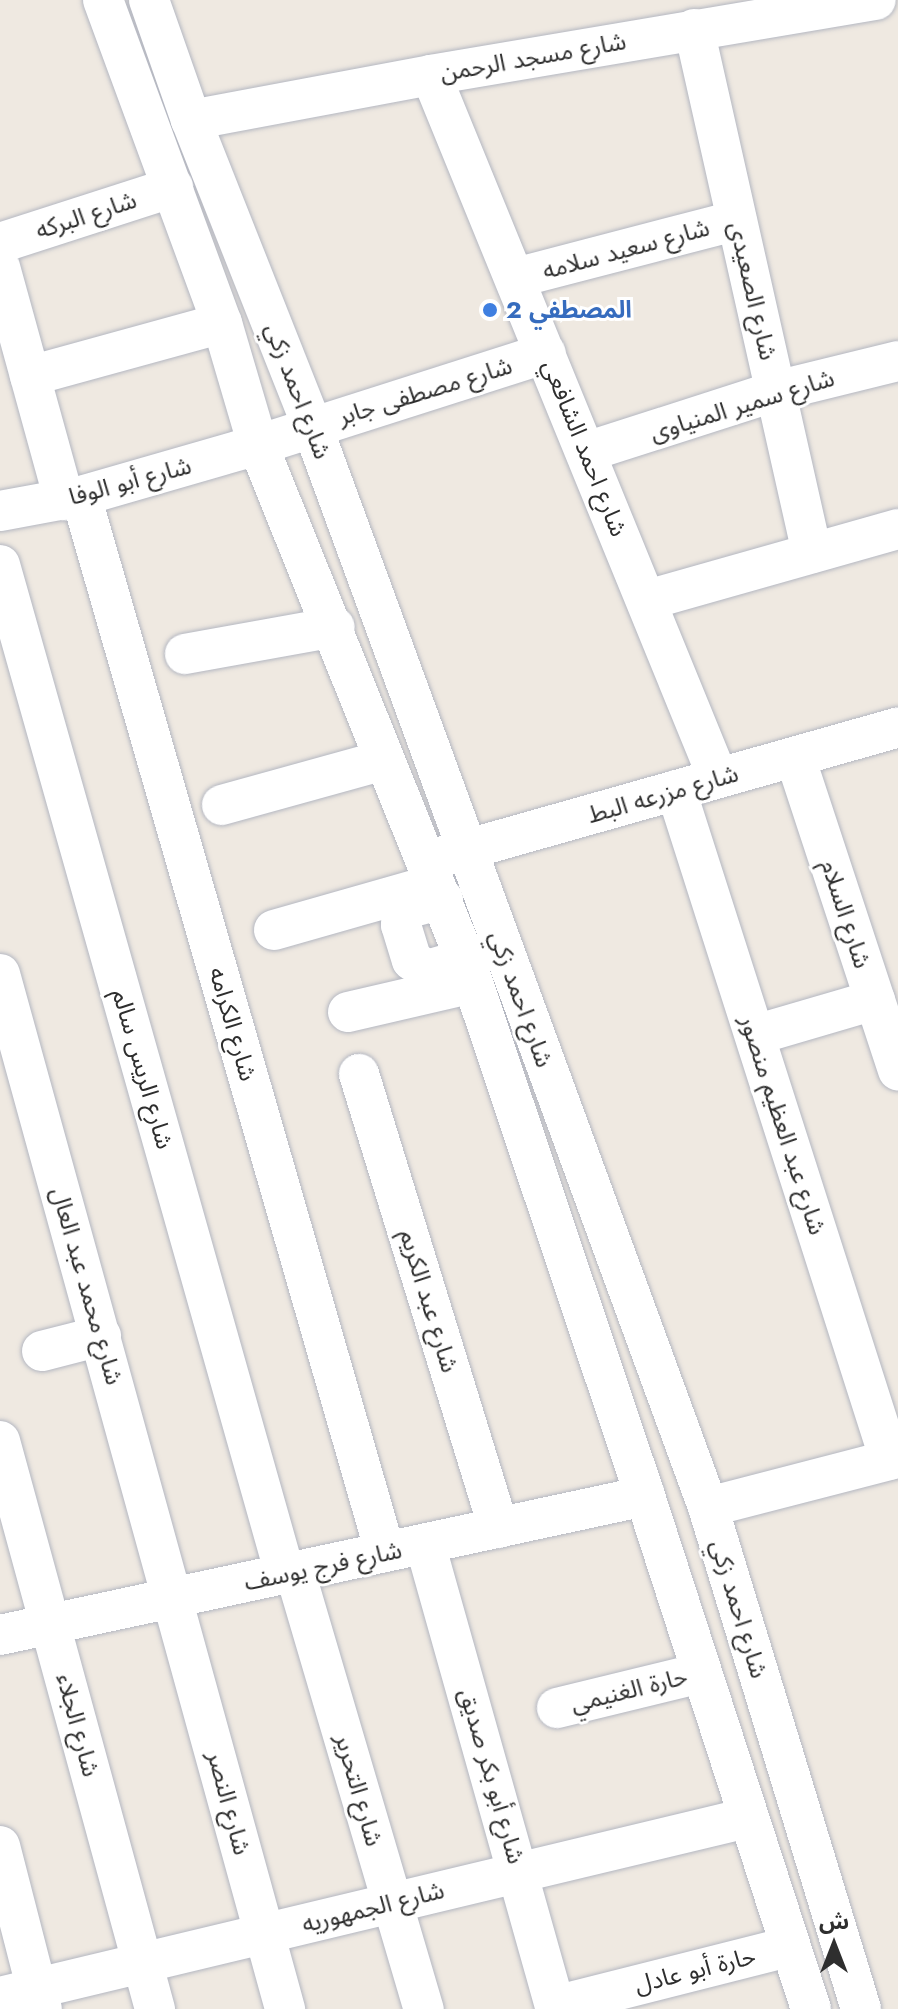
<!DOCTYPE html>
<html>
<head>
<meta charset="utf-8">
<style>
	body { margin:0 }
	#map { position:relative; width:898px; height:2009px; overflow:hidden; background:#efe9e1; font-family:Jost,"Noto Sans Arabic",sans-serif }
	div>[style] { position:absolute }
	.roads { filter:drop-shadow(0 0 2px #b4b7c1) drop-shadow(0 0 2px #b4b7c1) }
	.minor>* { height:40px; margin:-20px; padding:0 20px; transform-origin:20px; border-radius:20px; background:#fff }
	.dots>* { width:22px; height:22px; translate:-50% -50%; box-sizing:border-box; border:4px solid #fff; border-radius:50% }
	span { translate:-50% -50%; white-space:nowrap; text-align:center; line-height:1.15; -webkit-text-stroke:6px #fff; paint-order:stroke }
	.street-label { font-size:24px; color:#2e2e2e }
	.shop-label { font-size:24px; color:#366cbe; font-weight:700 }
	.left { translate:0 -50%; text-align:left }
	.north { position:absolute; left:794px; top:1905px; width:80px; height:80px; -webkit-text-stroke:6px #fff; paint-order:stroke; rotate:0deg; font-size:22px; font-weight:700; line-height:32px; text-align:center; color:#2e2e2e }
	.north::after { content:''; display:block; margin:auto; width:28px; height:36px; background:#2e2e2e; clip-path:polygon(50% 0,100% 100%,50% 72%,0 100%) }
</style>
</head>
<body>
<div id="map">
	<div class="roads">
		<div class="minor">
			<div style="left:103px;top:0;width:344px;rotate:69.8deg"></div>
			<div style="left:222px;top:323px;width:127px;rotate:73.6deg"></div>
			<div style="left:258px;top:445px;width:554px;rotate:68.06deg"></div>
			<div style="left:465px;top:959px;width:566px;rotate:71.47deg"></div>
			<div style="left:645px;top:1496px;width:539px;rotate:72.07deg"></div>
			<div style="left:149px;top:0;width:127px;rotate:70.7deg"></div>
			<div style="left:191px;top:120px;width:329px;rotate:68.4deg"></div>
			<div style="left:312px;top:426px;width:1151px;rotate:69.88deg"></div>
			<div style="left:708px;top:1507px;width:525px;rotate:73.05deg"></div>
			<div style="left:694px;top:29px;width:537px;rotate:77.31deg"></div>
			<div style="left:431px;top:75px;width:759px;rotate:67.79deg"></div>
			<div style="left:191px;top:120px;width:244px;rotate:-10.6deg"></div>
			<div style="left:431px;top:75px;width:451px;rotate:-9.6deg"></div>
			<div style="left:0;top:243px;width:182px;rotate:-17.9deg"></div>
			<div style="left:0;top:267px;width:242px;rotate:74.6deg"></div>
			<div style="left:515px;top:278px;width:229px;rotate:-14.6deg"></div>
			<div style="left:30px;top:376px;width:199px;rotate:-15.4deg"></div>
			<div style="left:586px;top:452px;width:200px;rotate:-17.8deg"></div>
			<div style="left:776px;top:391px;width:126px;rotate:-13.8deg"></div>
			<div style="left:81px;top:496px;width:1099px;rotate:73.94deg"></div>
			<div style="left:0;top:511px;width:82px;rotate:-10.5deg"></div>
			<div style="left:81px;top:496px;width:184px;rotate:-16.1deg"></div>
			<div style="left:258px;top:445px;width:302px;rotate:-17.7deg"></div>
			<div style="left:0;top:565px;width:1048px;rotate:74.23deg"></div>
			<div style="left:647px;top:600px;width:261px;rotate:-15.8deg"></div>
			<div style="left:185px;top:654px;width:152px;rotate:-10.2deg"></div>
			<div style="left:795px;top:757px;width:330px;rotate:71.8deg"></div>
			<div style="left:676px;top:790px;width:703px;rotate:72.29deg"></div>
			<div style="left:222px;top:805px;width:168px;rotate:-15.5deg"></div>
			<div style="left:440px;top:857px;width:476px;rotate:-15.8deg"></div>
			<div style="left:443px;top:899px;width:34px;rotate:165deg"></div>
			<div style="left:410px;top:908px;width:11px;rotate:139deg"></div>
			<div style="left:402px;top:915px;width:10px;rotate:96deg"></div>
			<div style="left:401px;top:925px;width:37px;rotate:73deg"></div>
			<div style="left:412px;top:960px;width:18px;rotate:34deg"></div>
			<div style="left:427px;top:970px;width:40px;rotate:-16deg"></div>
			<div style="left:274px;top:930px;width:167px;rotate:-15.9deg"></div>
			<div style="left:0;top:974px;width:1074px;rotate:74.6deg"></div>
			<div style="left:348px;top:1012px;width:124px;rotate:-13deg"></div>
			<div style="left:755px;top:1035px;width:125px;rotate:-16.3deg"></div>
			<div style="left:359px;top:1074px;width:475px;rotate:72.9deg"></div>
			<div style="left:42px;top:1351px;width:61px;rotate:-14.3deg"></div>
			<div style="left:0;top:1441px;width:589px;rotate:74.74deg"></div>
			<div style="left:708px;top:1507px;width:196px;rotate:-14.5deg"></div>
			<div style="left:425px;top:1544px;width:483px;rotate:74.3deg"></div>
			<div style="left:295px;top:1572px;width:456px;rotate:73.6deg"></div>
			<div style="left:0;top:1635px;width:660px;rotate:-12.16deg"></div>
			<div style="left:557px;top:1708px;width:148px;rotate:-13.7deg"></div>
			<div style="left:0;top:1846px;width:168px;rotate:75.6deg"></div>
			<div style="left:0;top:1997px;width:768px;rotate:-13.48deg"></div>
			<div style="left:555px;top:2006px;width:240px;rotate:-14.2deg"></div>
		</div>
	</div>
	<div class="dots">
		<div style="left:490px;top:310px;background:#3f7fe0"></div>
	</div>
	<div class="street-label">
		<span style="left:533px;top:57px;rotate:-10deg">شارع مسجد الرحمن</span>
		<span style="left:86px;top:215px;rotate:-18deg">شارع البركه</span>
		<span style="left:626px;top:249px;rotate:-15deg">شارع سعيد سلامه</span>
		<span style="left:753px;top:291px;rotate:77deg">شارع الصعيدى</span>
		<span style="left:298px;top:391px;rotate:69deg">شارع احمد زكي</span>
		<span style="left:425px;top:391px;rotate:-17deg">شارع مصطفى جابر</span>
		<span style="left:742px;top:405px;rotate:-17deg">شارع سمير المنياوى</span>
		<span style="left:585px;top:448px;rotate:68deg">شارع احمد الشافعي</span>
		<span style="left:130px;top:481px;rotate:-15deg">شارع أبو الوفا</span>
		<span style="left:663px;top:794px;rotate:-16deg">شارع مزرعه البط</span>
		<span style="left:846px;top:914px;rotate:72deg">شارع السلام</span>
		<span style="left:521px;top:999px;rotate:70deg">شارع احمد زكي</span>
		<span style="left:233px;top:1024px;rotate:74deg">شارع الكرامه</span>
		<span style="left:143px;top:1069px;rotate:74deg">شارع الريس سالم</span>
		<span style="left:783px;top:1125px;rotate:72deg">شارع عبد العظيم منصور</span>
		<span style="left:87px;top:1286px;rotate:74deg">شارع محمد عبد العال</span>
		<span style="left:429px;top:1301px;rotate:73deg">شارع عبد الكريم</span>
		<span style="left:323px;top:1566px;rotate:-12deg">شارع فرج يوسف</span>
		<span style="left:739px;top:1609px;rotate:73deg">شارع احمد زكي</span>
		<span style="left:629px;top:1690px;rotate:-14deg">حارة الغنيمي</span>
		<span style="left:78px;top:1725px;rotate:75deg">شارع الجلاء</span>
		<span style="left:492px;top:1776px;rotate:74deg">شارع أبو بكر صديق</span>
		<span style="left:359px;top:1790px;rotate:74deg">شارع التحرير</span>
		<span style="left:229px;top:1803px;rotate:75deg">شارع النصر</span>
		<span style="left:373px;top:1907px;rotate:-14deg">شارع الجمهوريه</span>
		<span style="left:695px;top:1970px;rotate:-14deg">حارة أبو عادل</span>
	</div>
	<div class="shop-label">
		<span class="left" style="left:506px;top:310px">المصطفي 2</span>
	</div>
	<div class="north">ش</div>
</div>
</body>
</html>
